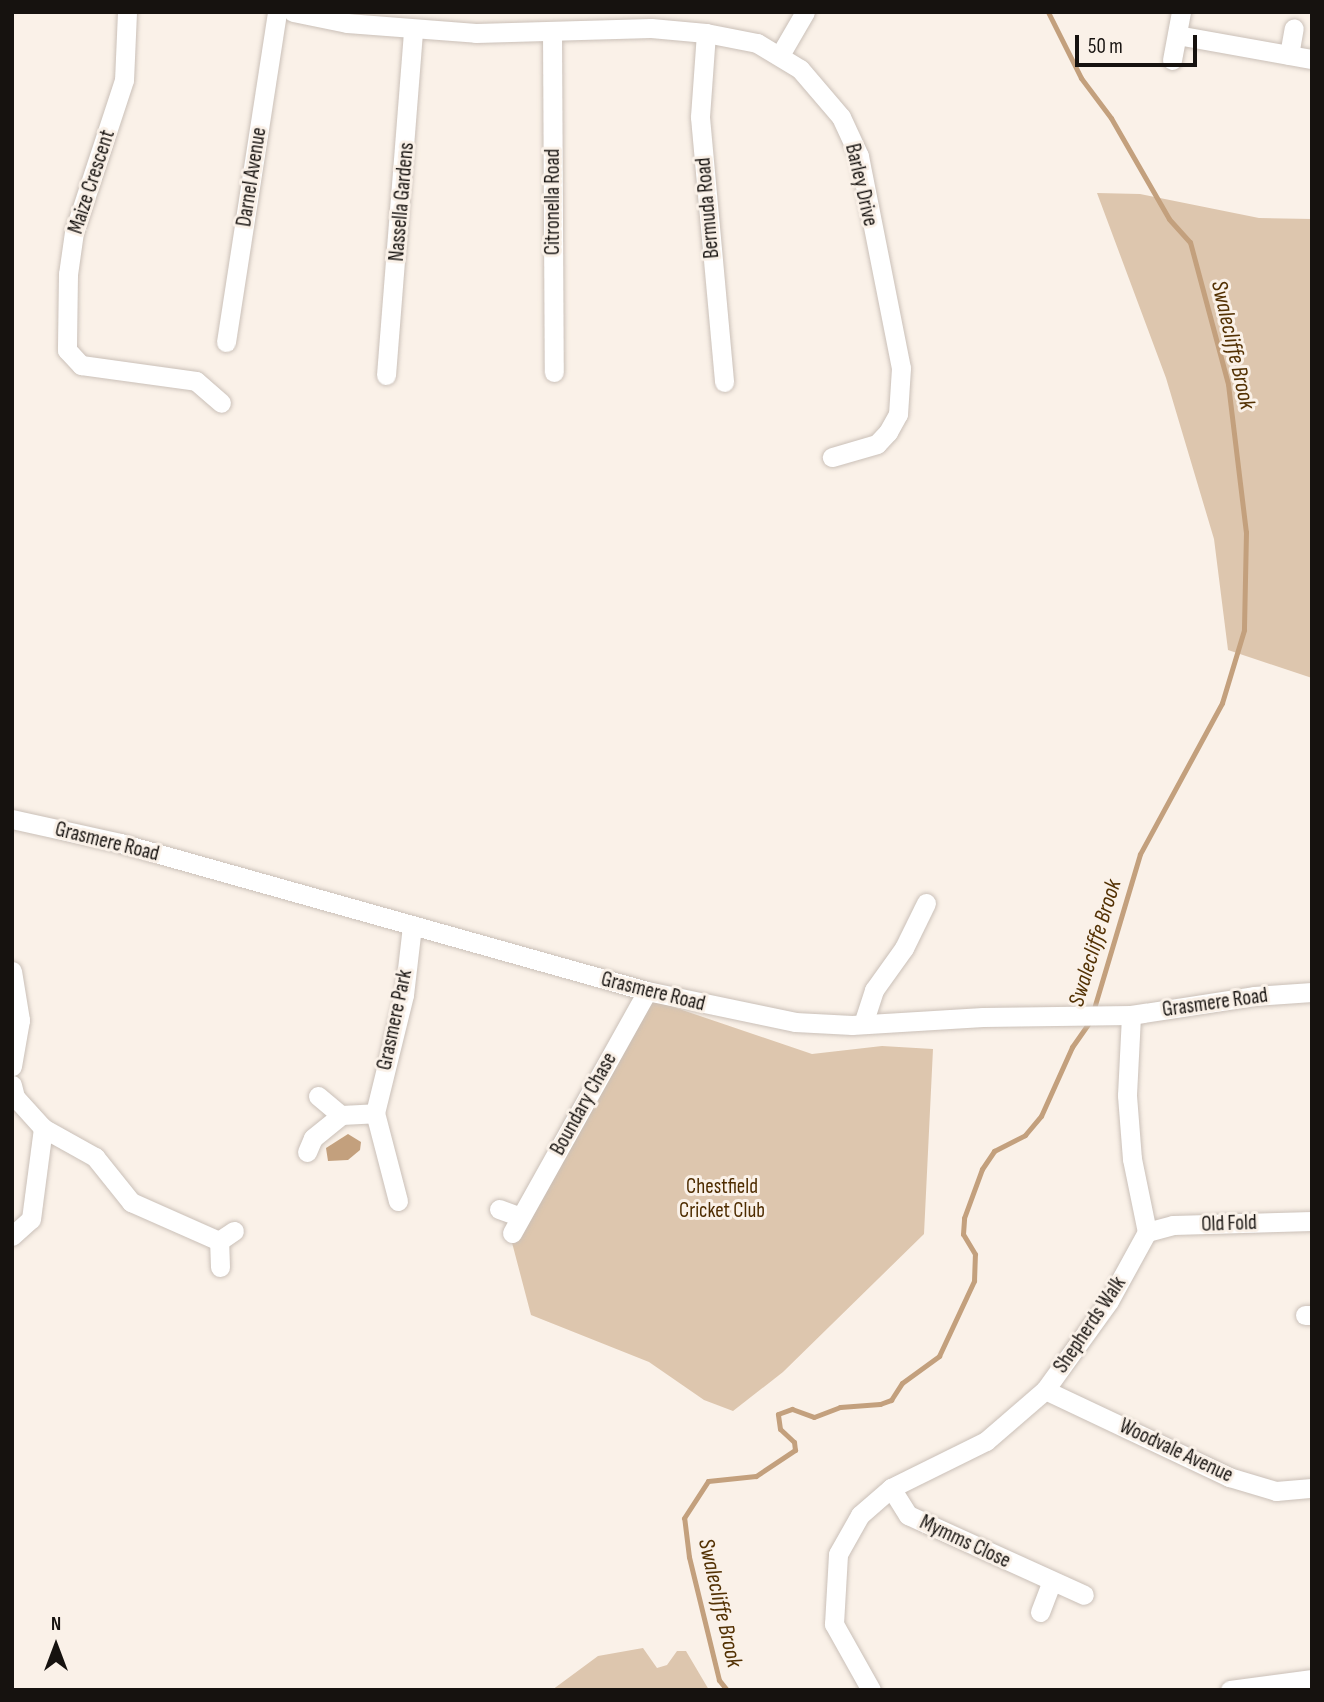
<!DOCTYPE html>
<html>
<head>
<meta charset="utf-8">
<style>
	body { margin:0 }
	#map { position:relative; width:1324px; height:1702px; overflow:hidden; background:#faf1e8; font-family:"Sofia Sans Condensed",sans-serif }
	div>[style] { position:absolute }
	.green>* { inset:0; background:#ddc6ae }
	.water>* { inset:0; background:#c3a07d }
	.stream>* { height:5px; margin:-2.5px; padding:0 2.5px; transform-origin:2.5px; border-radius:2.5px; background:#c3a07d }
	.roads { filter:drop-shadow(0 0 2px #cac0b8) drop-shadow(0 0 2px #cac0b8) }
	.minor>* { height:19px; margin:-9.5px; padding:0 9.5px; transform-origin:9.5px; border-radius:9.5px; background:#fff }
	span { translate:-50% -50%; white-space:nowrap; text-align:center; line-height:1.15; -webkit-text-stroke:6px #faf1e8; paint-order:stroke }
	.street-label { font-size:21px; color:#16120f }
	.park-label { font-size:21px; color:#4e2c00 }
	.water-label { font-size:23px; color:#533103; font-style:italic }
	.frame { position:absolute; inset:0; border:14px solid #16120f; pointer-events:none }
	.north { position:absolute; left:21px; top:1611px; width:70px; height:70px; -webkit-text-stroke:5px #faf1e8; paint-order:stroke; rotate:0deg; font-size:19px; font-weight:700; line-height:28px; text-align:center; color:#16120f }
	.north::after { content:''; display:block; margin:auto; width:24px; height:32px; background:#16120f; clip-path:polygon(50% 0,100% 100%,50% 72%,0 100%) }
	.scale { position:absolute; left:1075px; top:35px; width:122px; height:32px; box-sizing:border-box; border:4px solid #16120f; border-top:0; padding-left:9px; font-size:21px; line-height:24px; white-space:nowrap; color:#16120f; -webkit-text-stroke:5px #faf1e8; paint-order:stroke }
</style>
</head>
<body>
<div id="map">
	<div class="green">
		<div style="clip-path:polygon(1097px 193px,1140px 194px,1259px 218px,1312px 219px,1312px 678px,1228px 650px,1214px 539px,1166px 378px)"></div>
		<div style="clip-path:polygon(647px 998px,812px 1054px,882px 1046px,933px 1049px,924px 1234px,783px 1372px,733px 1411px,704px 1400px,649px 1362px,531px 1315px,510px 1235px)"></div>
		<div style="clip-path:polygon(643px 1648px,657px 1668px,667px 1665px,677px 1651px,686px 1651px,709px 1690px,552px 1690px,598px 1656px)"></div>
	</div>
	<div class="water">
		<div style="clip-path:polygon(348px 1134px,361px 1142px,360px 1150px,348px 1160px,328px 1161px,326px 1148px)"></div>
	</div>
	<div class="stream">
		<div style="left:1048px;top:12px;width:74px;rotate:63.4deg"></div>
		<div style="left:1081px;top:78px;width:50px;rotate:53.1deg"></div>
		<div style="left:1111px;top:118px;width:116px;rotate:60.1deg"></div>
		<div style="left:1169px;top:219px;width:31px;rotate:48deg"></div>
		<div style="left:1190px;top:242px;width:147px;rotate:75deg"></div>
		<div style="left:1228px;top:384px;width:149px;rotate:83.1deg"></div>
		<div style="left:1246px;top:532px;width:98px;rotate:91.2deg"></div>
		<div style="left:1244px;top:630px;width:76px;rotate:106.8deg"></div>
		<div style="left:1222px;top:703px;width:172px;rotate:118.5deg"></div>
		<div style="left:1140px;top:854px;width:165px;rotate:106.6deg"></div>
		<div style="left:727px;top:1690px;width:13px;rotate:-129deg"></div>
		<div style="left:719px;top:1680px;width:127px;rotate:-103.7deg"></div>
		<div style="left:689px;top:1557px;width:39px;rotate:-97deg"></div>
		<div style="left:684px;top:1518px;width:44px;rotate:-57deg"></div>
		<div style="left:708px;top:1481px;width:48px;rotate:-5.9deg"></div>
		<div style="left:756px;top:1476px;width:47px;rotate:-33.7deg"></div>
		<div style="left:795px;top:1450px;width:8px;rotate:-97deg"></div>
		<div style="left:794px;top:1442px;width:19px;rotate:-137deg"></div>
		<div style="left:780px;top:1429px;width:15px;rotate:-98deg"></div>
		<div style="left:778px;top:1414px;width:15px;rotate:-20deg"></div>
		<div style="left:792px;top:1409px;width:23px;rotate:20deg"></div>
		<div style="left:814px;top:1417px;width:28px;rotate:-21deg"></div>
		<div style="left:840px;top:1407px;width:40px;rotate:-4.3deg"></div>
		<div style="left:880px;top:1404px;width:12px;rotate:-20deg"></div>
		<div style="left:891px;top:1400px;width:20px;rotate:-57deg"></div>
		<div style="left:902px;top:1383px;width:46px;rotate:-36.1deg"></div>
		<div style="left:939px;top:1356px;width:83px;rotate:-65deg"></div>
		<div style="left:974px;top:1281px;width:27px;rotate:-88deg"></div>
		<div style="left:975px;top:1254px;width:23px;rotate:-121deg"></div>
		<div style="left:963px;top:1234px;width:16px;rotate:-86deg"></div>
		<div style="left:964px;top:1218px;width:52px;rotate:-69.8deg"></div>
		<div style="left:982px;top:1169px;width:22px;rotate:-56deg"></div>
		<div style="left:994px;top:1151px;width:35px;rotate:-27deg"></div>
		<div style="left:1025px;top:1135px;width:25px;rotate:-50deg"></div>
		<div style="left:1041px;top:1116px;width:76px;rotate:-65.8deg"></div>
		<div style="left:1072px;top:1047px;width:32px;rotate:-55deg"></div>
	</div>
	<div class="roads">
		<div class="minor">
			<div style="left:127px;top:12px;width:68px;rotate:92.5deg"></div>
			<div style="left:124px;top:80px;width:160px;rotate:108.2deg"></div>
			<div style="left:74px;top:232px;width:42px;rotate:98.1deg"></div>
			<div style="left:68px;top:274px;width:76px;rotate:90.8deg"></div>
			<div style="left:67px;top:350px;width:21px;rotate:47deg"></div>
			<div style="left:81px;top:365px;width:116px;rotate:7.9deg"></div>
			<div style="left:196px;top:381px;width:33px;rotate:41deg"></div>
			<div style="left:293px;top:12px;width:55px;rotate:11.5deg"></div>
			<div style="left:347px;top:23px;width:129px;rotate:4.4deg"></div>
			<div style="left:476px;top:33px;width:175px;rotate:-1.6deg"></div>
			<div style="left:651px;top:28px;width:55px;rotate:5.2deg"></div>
			<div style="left:706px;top:33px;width:52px;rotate:11.1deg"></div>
			<div style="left:757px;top:43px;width:50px;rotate:31.2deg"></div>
			<div style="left:800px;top:69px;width:63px;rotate:49.5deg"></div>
			<div style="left:841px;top:117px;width:43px;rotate:65.2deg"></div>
			<div style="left:859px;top:156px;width:216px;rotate:78.8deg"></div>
			<div style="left:901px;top:368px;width:46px;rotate:93.7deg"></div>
			<div style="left:898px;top:414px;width:21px;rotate:119deg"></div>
			<div style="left:888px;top:432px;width:16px;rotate:133deg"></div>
			<div style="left:877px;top:444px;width:47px;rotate:163.9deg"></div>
			<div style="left:552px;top:32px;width:340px;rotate:89.7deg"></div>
			<div style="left:706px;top:33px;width:84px;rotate:94.1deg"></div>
			<div style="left:700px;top:117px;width:266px;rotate:84.8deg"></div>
			<div style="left:1177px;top:35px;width:137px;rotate:10.1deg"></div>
			<div style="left:780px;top:55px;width:50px;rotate:-59.8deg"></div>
			<div style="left:1289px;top:55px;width:27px;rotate:-80deg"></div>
			<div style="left:1172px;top:60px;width:49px;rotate:-79.4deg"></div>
			<div style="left:226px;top:342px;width:334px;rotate:-81.2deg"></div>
			<div style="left:386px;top:375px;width:347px;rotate:-85.5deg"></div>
			<div style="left:12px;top:819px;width:111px;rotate:12.5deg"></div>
			<div style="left:120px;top:843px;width:547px;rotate:15.69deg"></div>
			<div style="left:647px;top:991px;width:151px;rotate:11.8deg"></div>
			<div style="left:795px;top:1022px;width:57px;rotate:3deg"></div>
			<div style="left:852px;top:1025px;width:131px;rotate:-3.5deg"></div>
			<div style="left:983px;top:1017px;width:148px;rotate:-0.8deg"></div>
			<div style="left:1131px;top:1015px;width:124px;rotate:-8.8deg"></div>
			<div style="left:1254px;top:996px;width:58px;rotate:-3.9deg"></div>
			<div style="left:12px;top:971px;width:50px;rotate:80.7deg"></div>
			<div style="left:20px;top:1020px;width:47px;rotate:99.9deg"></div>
			<div style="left:863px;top:1024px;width:36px;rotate:-72deg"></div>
			<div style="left:874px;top:990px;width:52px;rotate:-54.5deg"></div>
			<div style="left:904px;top:948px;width:50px;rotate:-63.9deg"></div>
			<div style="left:12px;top:1085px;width:12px;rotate:76deg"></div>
			<div style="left:15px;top:1097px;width:42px;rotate:47.9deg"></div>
			<div style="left:43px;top:1128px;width:60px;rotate:29.1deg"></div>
			<div style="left:95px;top:1157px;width:58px;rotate:51.3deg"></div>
			<div style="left:131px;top:1202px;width:96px;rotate:23.9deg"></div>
			<div style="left:318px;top:1096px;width:30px;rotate:40deg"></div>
			<div style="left:307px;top:1152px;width:15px;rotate:-67deg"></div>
			<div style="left:313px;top:1138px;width:36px;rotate:-39deg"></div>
			<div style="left:341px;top:1115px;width:34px;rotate:-3deg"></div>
			<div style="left:398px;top:1201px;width:91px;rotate:-104.6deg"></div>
			<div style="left:375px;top:1113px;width:122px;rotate:-76.2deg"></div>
			<div style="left:404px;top:995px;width:69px;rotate:-83.4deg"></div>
			<div style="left:499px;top:1209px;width:23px;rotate:20deg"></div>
			<div style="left:1147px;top:1232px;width:27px;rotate:-15deg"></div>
			<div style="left:1173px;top:1225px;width:139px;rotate:-1.6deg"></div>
			<div style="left:512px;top:1233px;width:277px;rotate:-60.8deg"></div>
			<div style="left:12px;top:1236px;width:25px;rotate:-42deg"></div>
			<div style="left:31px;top:1219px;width:92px;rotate:-82.5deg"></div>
			<div style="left:220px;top:1267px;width:26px;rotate:-92deg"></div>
			<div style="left:219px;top:1241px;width:18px;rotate:-34deg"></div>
			<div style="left:1305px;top:1315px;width:7px"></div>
			<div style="left:1045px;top:1390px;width:204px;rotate:25.3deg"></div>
			<div style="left:1229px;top:1477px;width:49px;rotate:16.6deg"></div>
			<div style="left:1276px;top:1491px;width:36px;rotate:-5deg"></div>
			<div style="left:891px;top:1488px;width:32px;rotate:58deg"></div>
			<div style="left:908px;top:1515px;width:193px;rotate:24.4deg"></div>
			<div style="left:1040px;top:1612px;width:33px;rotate:-69deg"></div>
			<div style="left:871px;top:1690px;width:76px;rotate:-119.3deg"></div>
			<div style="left:834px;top:1624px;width:70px;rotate:-86.7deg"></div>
			<div style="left:838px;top:1554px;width:45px;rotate:-60.6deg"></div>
			<div style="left:860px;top:1515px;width:41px;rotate:-41.1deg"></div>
			<div style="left:891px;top:1488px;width:106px;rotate:-26.3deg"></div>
			<div style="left:986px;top:1441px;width:78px;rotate:-40.8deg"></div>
			<div style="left:1045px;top:1390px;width:110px;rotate:-54.3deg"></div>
			<div style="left:1109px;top:1301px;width:79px;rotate:-61.2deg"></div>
			<div style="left:1147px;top:1232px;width:75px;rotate:-101.6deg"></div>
			<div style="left:1132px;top:1159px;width:64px;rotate:-94.5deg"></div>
			<div style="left:1127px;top:1095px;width:80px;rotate:-87.1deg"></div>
			<div style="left:1230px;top:1690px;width:83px;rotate:-7.6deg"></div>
		</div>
	</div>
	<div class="street-label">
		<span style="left:252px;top:177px;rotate:-81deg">Darnel Avenue</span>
		<span style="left:92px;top:182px;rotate:-72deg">Maize Crescent</span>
		<span style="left:861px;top:185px;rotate:77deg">Barley Drive</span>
		<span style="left:402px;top:202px;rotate:-85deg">Nassella Gardens</span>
		<span style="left:553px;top:202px;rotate:-90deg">Citronella Road</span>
		<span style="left:708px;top:208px;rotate:-95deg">Bermuda Road</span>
		<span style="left:107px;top:842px;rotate:14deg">Grasmere Road</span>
		<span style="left:653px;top:992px;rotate:14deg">Grasmere Road</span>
		<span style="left:1215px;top:1003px;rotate:-8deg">Grasmere Road</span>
		<span style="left:395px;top:1020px;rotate:-78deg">Grasmere Park</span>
		<span style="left:584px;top:1104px;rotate:-61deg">Boundary Chase</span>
		<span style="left:1229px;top:1224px;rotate:-2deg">Old Fold</span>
		<span style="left:1090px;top:1325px;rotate:-56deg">Shepherds Walk</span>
		<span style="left:1176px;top:1451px;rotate:25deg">Woodvale Avenue</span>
		<span style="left:965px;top:1542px;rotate:25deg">Mymms Close</span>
	</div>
	<div class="park-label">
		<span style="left:722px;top:1199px">Chestfield<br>Cricket Club</span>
	</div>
	<div class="water-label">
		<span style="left:1233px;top:345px;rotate:77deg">Swalecliffe Brook</span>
		<span style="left:1095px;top:943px;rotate:-73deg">Swalecliffe Brook</span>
		<span style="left:720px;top:1603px;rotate:77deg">Swalecliffe Brook</span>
	</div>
	<div class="frame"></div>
	<div class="north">N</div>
	<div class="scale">50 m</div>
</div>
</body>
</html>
